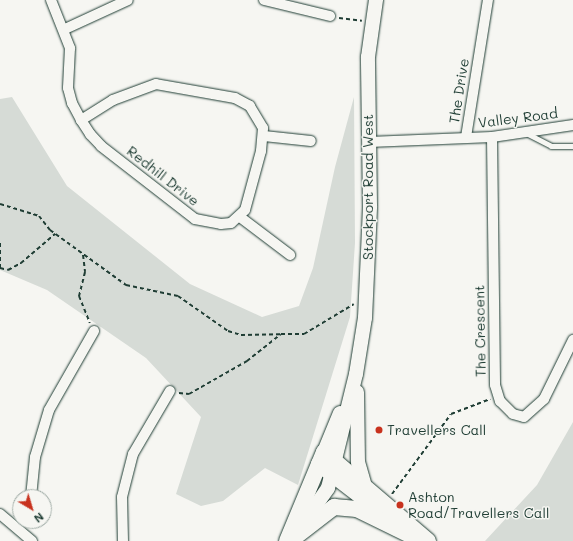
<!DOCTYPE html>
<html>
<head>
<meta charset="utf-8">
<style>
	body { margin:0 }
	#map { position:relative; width:573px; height:541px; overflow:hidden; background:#f6f6f2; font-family:Mali,sans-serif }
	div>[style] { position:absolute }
	.green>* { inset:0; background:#d6dbd6 }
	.path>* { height:2px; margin-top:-1px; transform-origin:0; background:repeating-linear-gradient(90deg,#1f3d34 0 4px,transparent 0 7px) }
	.roads { filter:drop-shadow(0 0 1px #1f3d34) drop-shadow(0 0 1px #1f3d34) }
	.lane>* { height:5px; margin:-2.5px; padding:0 2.5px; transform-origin:2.5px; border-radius:2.5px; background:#f6f6f2 }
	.street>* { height:10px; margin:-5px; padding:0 5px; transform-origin:5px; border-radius:5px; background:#f6f6f2 }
	.secondary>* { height:14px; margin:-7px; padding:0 7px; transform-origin:7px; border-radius:7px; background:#f6f6f2 }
	.primary>* { height:16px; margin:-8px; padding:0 8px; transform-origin:8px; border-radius:8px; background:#f6f6f2 }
	.dots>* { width:11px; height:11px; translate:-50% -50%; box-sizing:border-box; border:2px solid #f6f6f2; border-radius:50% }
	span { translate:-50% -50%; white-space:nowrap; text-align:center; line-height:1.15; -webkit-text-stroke:3px #f6f6f2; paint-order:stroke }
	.street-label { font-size:14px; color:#1f3d34 }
	.poi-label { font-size:14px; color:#1f3d34 }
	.left { translate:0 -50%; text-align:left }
	.north { position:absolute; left:12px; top:489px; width:40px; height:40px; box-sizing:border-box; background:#f6f6f2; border:1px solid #a0aca6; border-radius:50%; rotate:142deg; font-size:11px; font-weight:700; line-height:16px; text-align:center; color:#1f3d34 }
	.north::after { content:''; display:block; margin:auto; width:14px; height:18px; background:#c8321e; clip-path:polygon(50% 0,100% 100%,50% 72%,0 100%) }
</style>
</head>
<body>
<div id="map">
	<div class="green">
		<div style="clip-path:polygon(12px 97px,67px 186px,190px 284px,262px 317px,299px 306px,313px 268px,335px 167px,354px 97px,355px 243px,350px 317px,298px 485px,265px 468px,223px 501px,201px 506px,176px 494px,201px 417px,146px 358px,47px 290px,0 270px,0 99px)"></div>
		<div style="clip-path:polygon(573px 422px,573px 541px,485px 541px,537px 485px)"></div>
	</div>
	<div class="path">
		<div style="left:339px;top:18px;width:23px;rotate:7deg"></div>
		<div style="left:0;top:204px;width:41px;rotate:17.1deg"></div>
		<div style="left:39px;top:216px;width:18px;rotate:52deg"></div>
		<div style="left:50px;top:230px;width:94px;rotate:35.9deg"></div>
		<div style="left:126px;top:285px;width:53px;rotate:11.9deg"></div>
		<div style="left:178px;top:296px;width:61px;rotate:35deg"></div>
		<div style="left:228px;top:331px;width:14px;rotate:17deg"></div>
		<div style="left:241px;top:335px;width:39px;rotate:-1deg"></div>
		<div style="left:0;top:243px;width:25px;rotate:90deg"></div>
		<div style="left:83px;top:255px;width:17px;rotate:83deg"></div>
		<div style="left:85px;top:272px;width:25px;rotate:104deg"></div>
		<div style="left:79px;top:296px;width:29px;rotate:68deg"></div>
		<div style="left:0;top:268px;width:8px;rotate:14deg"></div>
		<div style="left:8px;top:270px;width:15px;rotate:-28deg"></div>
		<div style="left:21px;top:263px;width:45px;rotate:-40.5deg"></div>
		<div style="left:179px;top:393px;width:10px;rotate:6deg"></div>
		<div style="left:189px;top:394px;width:67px;rotate:-29.6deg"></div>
		<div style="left:247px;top:361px;width:43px;rotate:-38.5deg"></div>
		<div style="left:281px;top:334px;width:23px"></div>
		<div style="left:304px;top:334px;width:58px;rotate:-31deg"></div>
		<div style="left:392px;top:494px;width:99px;rotate:-53.6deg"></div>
		<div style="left:451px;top:414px;width:42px;rotate:-21deg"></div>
	</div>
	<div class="roads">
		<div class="lane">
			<div style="left:526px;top:133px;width:28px;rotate:27deg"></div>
			<div style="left:551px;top:146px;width:22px"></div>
		</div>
		<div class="street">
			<div style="left:51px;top:0;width:52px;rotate:68.4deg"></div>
			<div style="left:70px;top:48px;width:40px;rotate:92.9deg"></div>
			<div style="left:68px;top:88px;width:16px;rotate:75deg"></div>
			<div style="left:72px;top:103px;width:19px;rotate:62deg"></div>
			<div style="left:81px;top:120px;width:17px;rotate:57deg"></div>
			<div style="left:90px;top:134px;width:16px;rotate:47deg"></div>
			<div style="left:101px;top:146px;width:119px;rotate:37.8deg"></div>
			<div style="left:195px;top:219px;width:26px;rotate:11deg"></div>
			<div style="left:221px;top:224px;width:10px;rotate:-6deg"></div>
			<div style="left:231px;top:223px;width:19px;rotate:-43deg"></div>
			<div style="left:245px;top:210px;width:61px;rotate:-74.8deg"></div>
			<div style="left:261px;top:151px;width:23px;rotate:-85deg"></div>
			<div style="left:263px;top:128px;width:26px;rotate:-121deg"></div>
			<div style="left:250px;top:106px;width:17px;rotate:-152deg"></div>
			<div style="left:235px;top:98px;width:80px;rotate:-170deg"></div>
			<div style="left:156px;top:84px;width:46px;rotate:159.6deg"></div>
			<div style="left:113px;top:100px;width:38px;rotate:148deg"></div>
			<div style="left:264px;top:0;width:68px;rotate:13.6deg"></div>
			<div style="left:65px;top:29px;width:69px;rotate:-24.7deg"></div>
			<div style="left:264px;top:136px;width:47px;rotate:6.1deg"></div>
			<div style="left:466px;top:137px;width:139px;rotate:-80.9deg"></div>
			<div style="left:492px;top:137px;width:248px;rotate:89.3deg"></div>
			<div style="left:495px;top:385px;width:17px;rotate:73deg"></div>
			<div style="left:500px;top:401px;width:18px;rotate:45deg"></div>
			<div style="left:513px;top:414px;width:11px;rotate:15deg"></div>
			<div style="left:524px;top:417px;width:27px;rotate:-42deg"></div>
			<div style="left:544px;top:399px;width:66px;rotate:-63.8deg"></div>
			<div style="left:369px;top:142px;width:123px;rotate:-2.3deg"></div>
			<div style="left:492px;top:137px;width:82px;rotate:-8.4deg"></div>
			<div style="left:240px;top:217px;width:63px;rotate:37.2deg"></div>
			<div style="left:31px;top:497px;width:40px;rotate:-84.3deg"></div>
			<div style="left:35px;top:457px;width:49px;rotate:-73.4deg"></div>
			<div style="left:49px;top:410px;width:91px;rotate:-60.3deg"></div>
			<div style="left:0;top:514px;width:42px;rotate:40.2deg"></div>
			<div style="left:123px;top:541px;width:44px;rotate:-91.3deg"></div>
			<div style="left:122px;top:497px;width:44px;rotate:-75.7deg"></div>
			<div style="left:133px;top:454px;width:73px;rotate:-59.6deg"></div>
		</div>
		<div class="secondary">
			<div style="left:357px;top:392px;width:70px;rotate:89.2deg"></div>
			<div style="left:358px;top:462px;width:22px;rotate:74deg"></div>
			<div style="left:324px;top:452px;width:42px;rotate:-67.7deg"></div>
			<div style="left:300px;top:528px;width:49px;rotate:-55deg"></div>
			<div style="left:328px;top:488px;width:117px;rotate:-76.2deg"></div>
			<div style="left:356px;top:374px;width:57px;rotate:-80.9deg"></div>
			<div style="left:365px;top:318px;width:112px;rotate:-87.4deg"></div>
			<div style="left:370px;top:206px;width:149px;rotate:-90.8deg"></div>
			<div style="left:368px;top:57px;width:58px;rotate:-82deg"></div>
		</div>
		<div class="primary">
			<div style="left:319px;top:464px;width:82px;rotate:37.6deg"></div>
			<div style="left:287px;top:541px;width:96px;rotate:-67.4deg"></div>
			<div style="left:324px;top:452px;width:137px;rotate:40.6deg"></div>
			<div style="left:290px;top:541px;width:56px;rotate:-37.7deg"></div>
			<div style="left:334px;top:507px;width:23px;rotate:5deg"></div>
			<div style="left:357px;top:509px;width:66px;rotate:26.2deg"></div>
		</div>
	</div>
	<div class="dots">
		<div style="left:379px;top:430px;background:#c8321e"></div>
		<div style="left:400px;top:505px;background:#c8321e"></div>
	</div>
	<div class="street-label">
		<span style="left:459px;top:91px;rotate:-81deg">The Drive</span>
		<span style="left:518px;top:118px;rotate:-7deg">Valley Road</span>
		<span style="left:163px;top:176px;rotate:38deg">Redhill Drive</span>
		<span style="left:368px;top:187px;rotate:-90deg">Stockport Road West</span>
		<span style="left:480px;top:331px;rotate:-91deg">The Crescent</span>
	</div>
	<div class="poi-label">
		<span class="left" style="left:387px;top:430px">Travellers Call</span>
		<span class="left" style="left:408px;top:505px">Ashton<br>Road/Travellers Call</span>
	</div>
	<div class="north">N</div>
</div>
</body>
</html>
